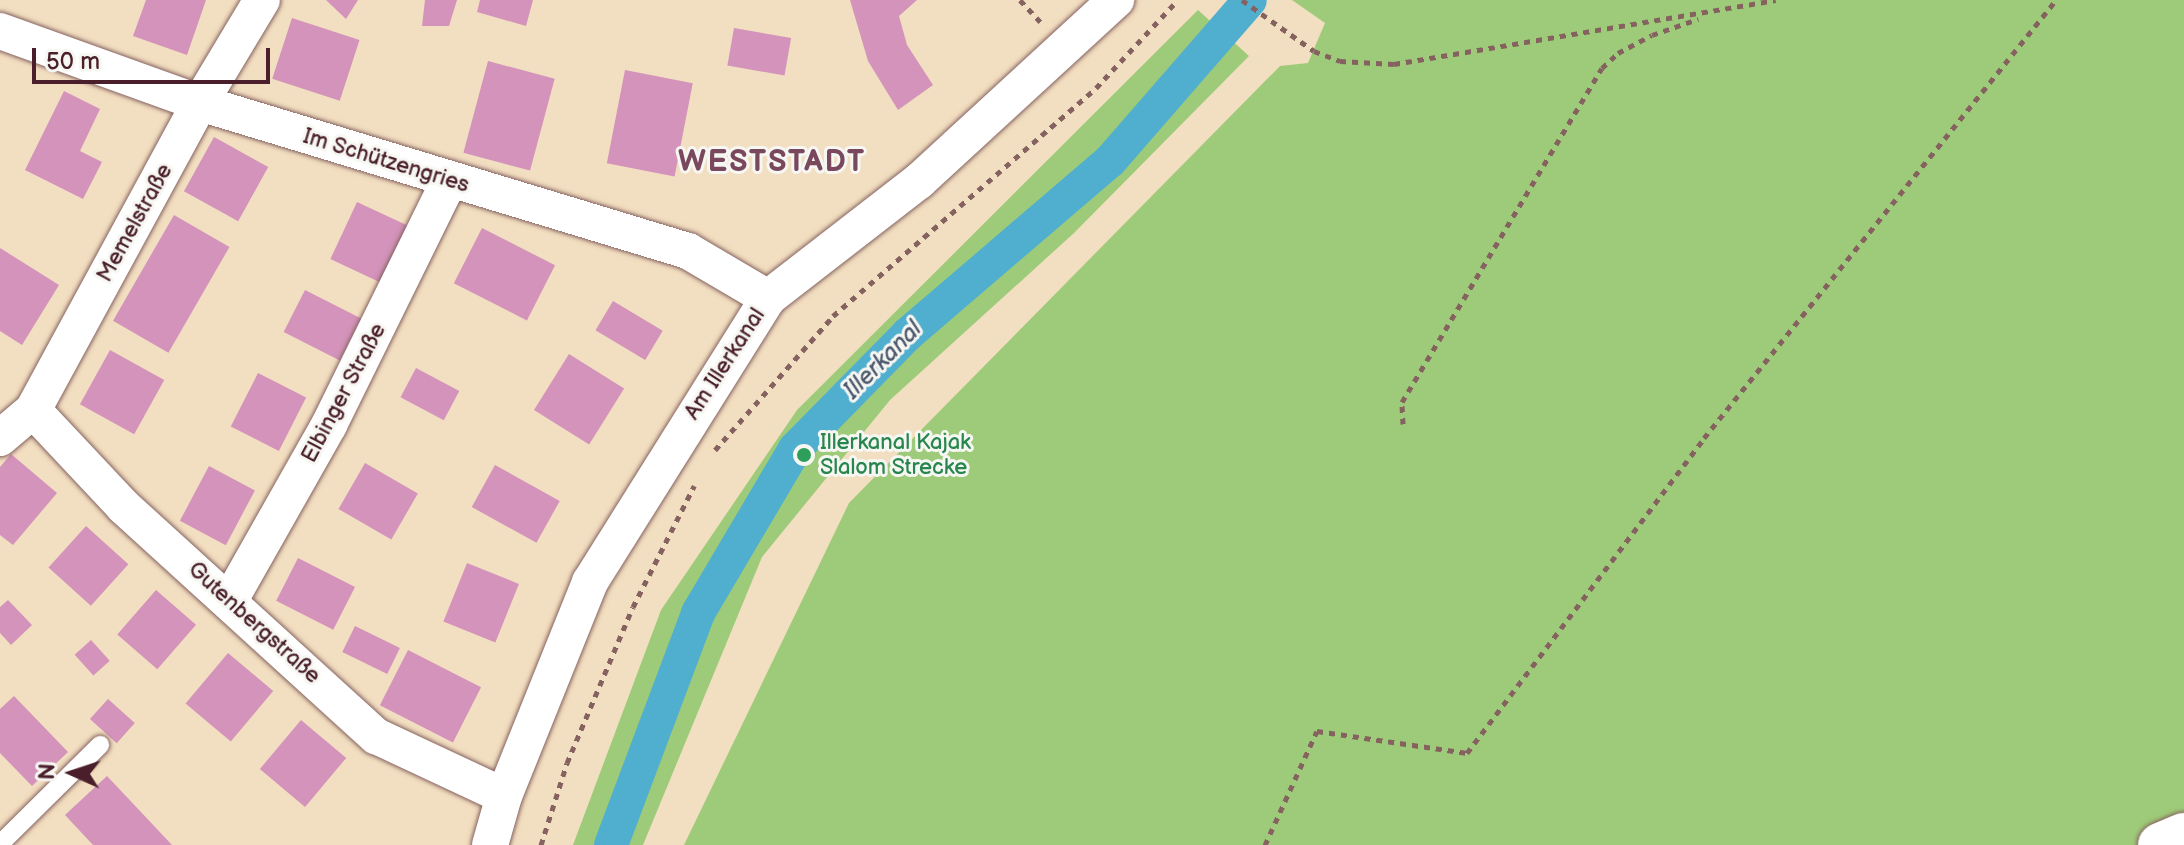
<!DOCTYPE html>
<html>
<head>
<meta charset="utf-8">
<style>
	body { margin:0 }
	#map { position:relative; width:2184px; height:845px; overflow:hidden; background:#f2dec0; font-family:"Balsamiq Sans",sans-serif }
	div>[style] { position:absolute }
	.green>* { inset:0; background:#9ecb79 }
	.canal>* { height:34px; margin:-17px; padding:0 17px; transform-origin:17px; border-radius:17px; background:#50aecf }
	.building>* { inset:0; background:#d393ba; transform-origin:0 0 }
	.path>* { height:5px; margin-top:-2.5px; transform-origin:0; background:repeating-linear-gradient(90deg,#85625f 0 6px,transparent 0 12px) }
	.roads { filter:drop-shadow(0 0 2px #85625f) drop-shadow(0 0 2px #85625f) }
	.service>* { height:18px; margin:-9px; padding:0 9px; transform-origin:9px; border-radius:9px; background:#fff }
	.minor>* { height:36px; margin:-18px; padding:0 18px; transform-origin:18px; border-radius:18px; background:#fff }
	.secondary>* { height:44px; margin:-22px; padding:0 22px; transform-origin:22px; border-radius:22px; background:#fff }
	.dots>* { width:22px; height:22px; translate:-50% -50%; box-sizing:border-box; border:4px solid #f6f6f2; border-radius:50% }
	span { translate:-50% -50%; white-space:nowrap; text-align:center; line-height:1.15; -webkit-text-stroke:6px #f6f6f2; paint-order:stroke }
	.street-label { font-size:22px; color:#4a1f2b }
	.leisure-label { font-size:22px; color:#27864d }
	.left { translate:0 -50%; text-align:left }
	.water-label { font-size:24px; color:#4c586d; font-style:italic }
	.district-label { font-size:30px; color:#7a485d; font-weight:700; letter-spacing:2px }
	.north { position:absolute; left:32px; top:733px; width:80px; height:80px; -webkit-text-stroke:6px #f6f6f2; paint-order:stroke; rotate:273deg; font-size:22px; font-weight:700; line-height:32px; text-align:center; color:#4a1f2b }
	.north::after { content:''; display:block; margin:auto; width:28px; height:36px; background:#4a1f2b; clip-path:polygon(50% 0,100% 100%,50% 72%,0 100%) }
	.scale { position:absolute; left:32px; top:48px; width:238px; height:36px; box-sizing:border-box; border:4px solid #4a1f2b; border-top:0; padding-left:10px; font-size:24px; line-height:28px; white-space:nowrap; color:#4a1f2b; -webkit-text-stroke:6px #f6f6f2; paint-order:stroke }
</style>
</head>
<body>
<div id="map">
	<div class="green">
		<div style="clip-path:polygon(1292px 0,2184px 0,2184px 845px,684px 845px,849px 503px,1280px 66px,1308px 63px,1325px 23px)"></div>
		<div style="clip-path:polygon(1198px 10px,1249px 56px,1074px 233px,890px 400px,762px 557px,643px 845px,573px 845px,661px 610px,797px 410px)"></div>
	</div>
	<div class="canal">
		<div style="left:611px;top:845px;width:248px;rotate:-69.4deg"></div>
		<div style="left:698px;top:613px;width:191px;rotate:-59.4deg"></div>
		<div style="left:795px;top:449px;width:161px;rotate:-45.5deg"></div>
		<div style="left:908px;top:334px;width:266px;rotate:-40.6deg"></div>
		<div style="left:1110px;top:161px;width:213px;rotate:-49deg"></div>
	</div>
	<div class="building">
		<div style="clip-path:polygon(146px 0,206px 0,187px 55px,133px 36px)"></div>
		<div style="clip-path:polygon(326px 0,358px 0,346px 19px)"></div>
		<div style="clip-path:polygon(425px 0,457px 0,449px 26px,422px 26px)"></div>
		<div style="clip-path:polygon(480px 0,533px 0,526px 26px,477px 12px)"></div>
		<div style="clip-path:polygon(850px 0,917px 0,899px 16px,907px 45px,933px 85px,898px 110px,868px 61px)"></div>
		<div style="left:292px;top:18px;width:71px;height:64px;rotate:18deg"></div>
		<div style="left:734px;top:28px;width:58px;height:38px;rotate:10deg"></div>
		<div style="left:488px;top:61px;width:69px;height:95px;rotate:15deg"></div>
		<div style="left:625px;top:70px;width:69px;height:95px;rotate:11deg"></div>
		<div style="clip-path:polygon(64px 91px,100px 109px,80px 151px,102px 162px,83px 199px,25px 170px)"></div>
		<div style="left:214px;top:137px;width:62px;height:62px;rotate:29deg"></div>
		<div style="left:357px;top:202px;width:64px;height:63px;rotate:25deg"></div>
		<div style="left:174px;top:215px;width:64px;height:122px;rotate:30deg"></div>
		<div style="left:482px;top:228px;width:82px;height:62px;rotate:27deg"></div>
		<div style="clip-path:polygon(0 248px,59px 285px,22px 345px,0 331px)"></div>
		<div style="left:305px;top:290px;width:63px;height:47px;rotate:27deg"></div>
		<div style="left:613px;top:301px;width:58px;height:34px;rotate:31deg"></div>
		<div style="left:110px;top:350px;width:62px;height:62px;rotate:29deg"></div>
		<div style="left:569px;top:354px;width:65px;height:66px;rotate:32deg"></div>
		<div style="left:416px;top:368px;width:49px;height:33px;rotate:28deg"></div>
		<div style="left:258px;top:373px;width:54px;height:60px;rotate:27deg"></div>
		<div style="clip-path:polygon(11px 454px,57px 493px,13px 545px,0 535px,0 467px)"></div>
		<div style="left:365px;top:463px;width:61px;height:53px;rotate:30deg"></div>
		<div style="left:495px;top:465px;width:74px;height:48px;rotate:29deg"></div>
		<div style="left:209px;top:466px;width:52px;height:62px;rotate:28deg"></div>
		<div style="left:86px;top:526px;width:57px;height:56px;rotate:42deg"></div>
		<div style="left:298px;top:558px;width:64px;height:48px;rotate:27deg"></div>
		<div style="left:467px;top:563px;width:56px;height:63px;rotate:22deg"></div>
		<div style="left:156px;top:590px;width:53px;height:59px;rotate:41deg"></div>
		<div style="clip-path:polygon(8px 600px,32px 625px,11px 645px,0 633px,0 607px)"></div>
		<div style="left:355px;top:626px;width:50px;height:29px;rotate:26deg"></div>
		<div style="left:91px;top:640px;width:28px;height:22px;rotate:48deg"></div>
		<div style="left:408px;top:650px;width:82px;height:62px;rotate:27deg"></div>
		<div style="left:228px;top:653px;width:59px;height:66px;rotate:40deg"></div>
		<div style="clip-path:polygon(14px 696px,68px 752px,32px 786px,0 753px,0 709px)"></div>
		<div style="left:108px;top:699px;width:36px;height:27px;rotate:42deg"></div>
		<div style="left:301px;top:720px;width:59px;height:64px;rotate:40deg"></div>
		<div style="clip-path:polygon(107px 776px,172px 845px,93px 845px,65px 815px)"></div>
	</div>
	<div class="path">
		<div style="left:1020px;top:0;width:34px;rotate:47deg"></div>
		<div style="left:1242px;top:0;width:88px;rotate:35.3deg"></div>
		<div style="left:1314px;top:51px;width:28px;rotate:21deg"></div>
		<div style="left:1340px;top:61px;width:54px;rotate:3.2deg"></div>
		<div style="left:1394px;top:64px;width:387px;rotate:-9.5deg"></div>
		<div style="left:1403px;top:424px;width:22px;rotate:-93deg"></div>
		<div style="left:1402px;top:402px;width:389px;rotate:-59.1deg"></div>
		<div style="left:1602px;top:68px;width:22px;rotate:-43deg"></div>
		<div style="left:1618px;top:53px;width:38px;rotate:-28deg"></div>
		<div style="left:1652px;top:35px;width:49px;rotate:-19.2deg"></div>
		<div style="left:715px;top:450px;width:179px;rotate:-48.6deg"></div>
		<div style="left:833px;top:316px;width:348px;rotate:-40.9deg"></div>
		<div style="left:1096px;top:88px;width:115px;rotate:-47.1deg"></div>
		<div style="left:541px;top:845px;width:86px;rotate:-72.4deg"></div>
		<div style="left:567px;top:763px;width:169px;rotate:-67.1deg"></div>
		<div style="left:633px;top:607px;width:136px;rotate:-63.2deg"></div>
		<div style="left:1265px;top:845px;width:125px;rotate:-65.5deg"></div>
		<div style="left:1317px;top:731px;width:152px;rotate:8.3deg"></div>
		<div style="left:1467px;top:753px;width:394px;rotate:-53deg"></div>
		<div style="left:1704px;top:438px;width:562px;rotate:-51.21deg"></div>
	</div>
	<div class="roads">
		<div class="service">
			<div style="left:0;top:844px;width:141px;rotate:-44.7deg"></div>
		</div>
		<div class="minor">
			<div style="left:0;top:31px;width:213px;rotate:19.8deg"></div>
			<div style="left:200px;top:103px;width:510px;rotate:16.87deg"></div>
			<div style="left:688px;top:251px;width:93px;rotate:30.4deg"></div>
			<div style="left:33px;top:410px;width:133px;rotate:46.8deg"></div>
			<div style="left:124px;top:507px;width:341px;rotate:42.3deg"></div>
			<div style="left:376px;top:736px;width:141px;rotate:25.1deg"></div>
			<div style="left:0;top:438px;width:43px;rotate:-40.3deg"></div>
			<div style="left:33px;top:410px;width:349px;rotate:-61.5deg"></div>
			<div style="left:200px;top:103px;width:120px;rotate:-59deg"></div>
			<div style="left:230px;top:600px;width:201px;rotate:-60.5deg"></div>
			<div style="left:329px;top:425px;width:272px;rotate:-63.8deg"></div>
			<div style="left:490px;top:845px;width:51px;rotate:-74.1deg"></div>
			<div style="left:504px;top:796px;width:231px;rotate:-68.1deg"></div>
			<div style="left:590px;top:582px;width:335px;rotate:-57.9deg"></div>
			<div style="left:768px;top:298px;width:191px;rotate:-37.8deg"></div>
			<div style="left:919px;top:181px;width:268px;rotate:-42.6deg"></div>
		</div>
		<div class="secondary">
			<div style="left:2160px;top:845px;width:26px;rotate:-23deg"></div>
		</div>
	</div>
	<div class="dots">
		<div style="left:804px;top:455px;background:#2e9e5b"></div>
	</div>
	<div class="street-label">
		<span style="left:386px;top:161px;rotate:17deg">Im Schützengries</span>
		<span style="left:135px;top:223px;rotate:-61deg">Memelstraße</span>
		<span style="left:725px;top:364px;rotate:-57deg">Am Illerkanal</span>
		<span style="left:344px;top:393px;rotate:-62deg">Elbinger Straße</span>
		<span style="left:254px;top:623px;rotate:42deg">Gutenbergstraße</span>
	</div>
	<div class="leisure-label">
		<span class="left" style="left:820px;top:455px">Illerkanal Kajak<br>Slalom Strecke</span>
	</div>
	<div class="water-label">
		<span style="left:883px;top:360px;rotate:-45deg">Illerkanal</span>
	</div>
	<div class="district-label">
		<span style="left:772px;top:162px">WESTSTADT</span>
	</div>
	<div class="north">N</div>
	<div class="scale">50 m</div>
</div>
</body>
</html>
